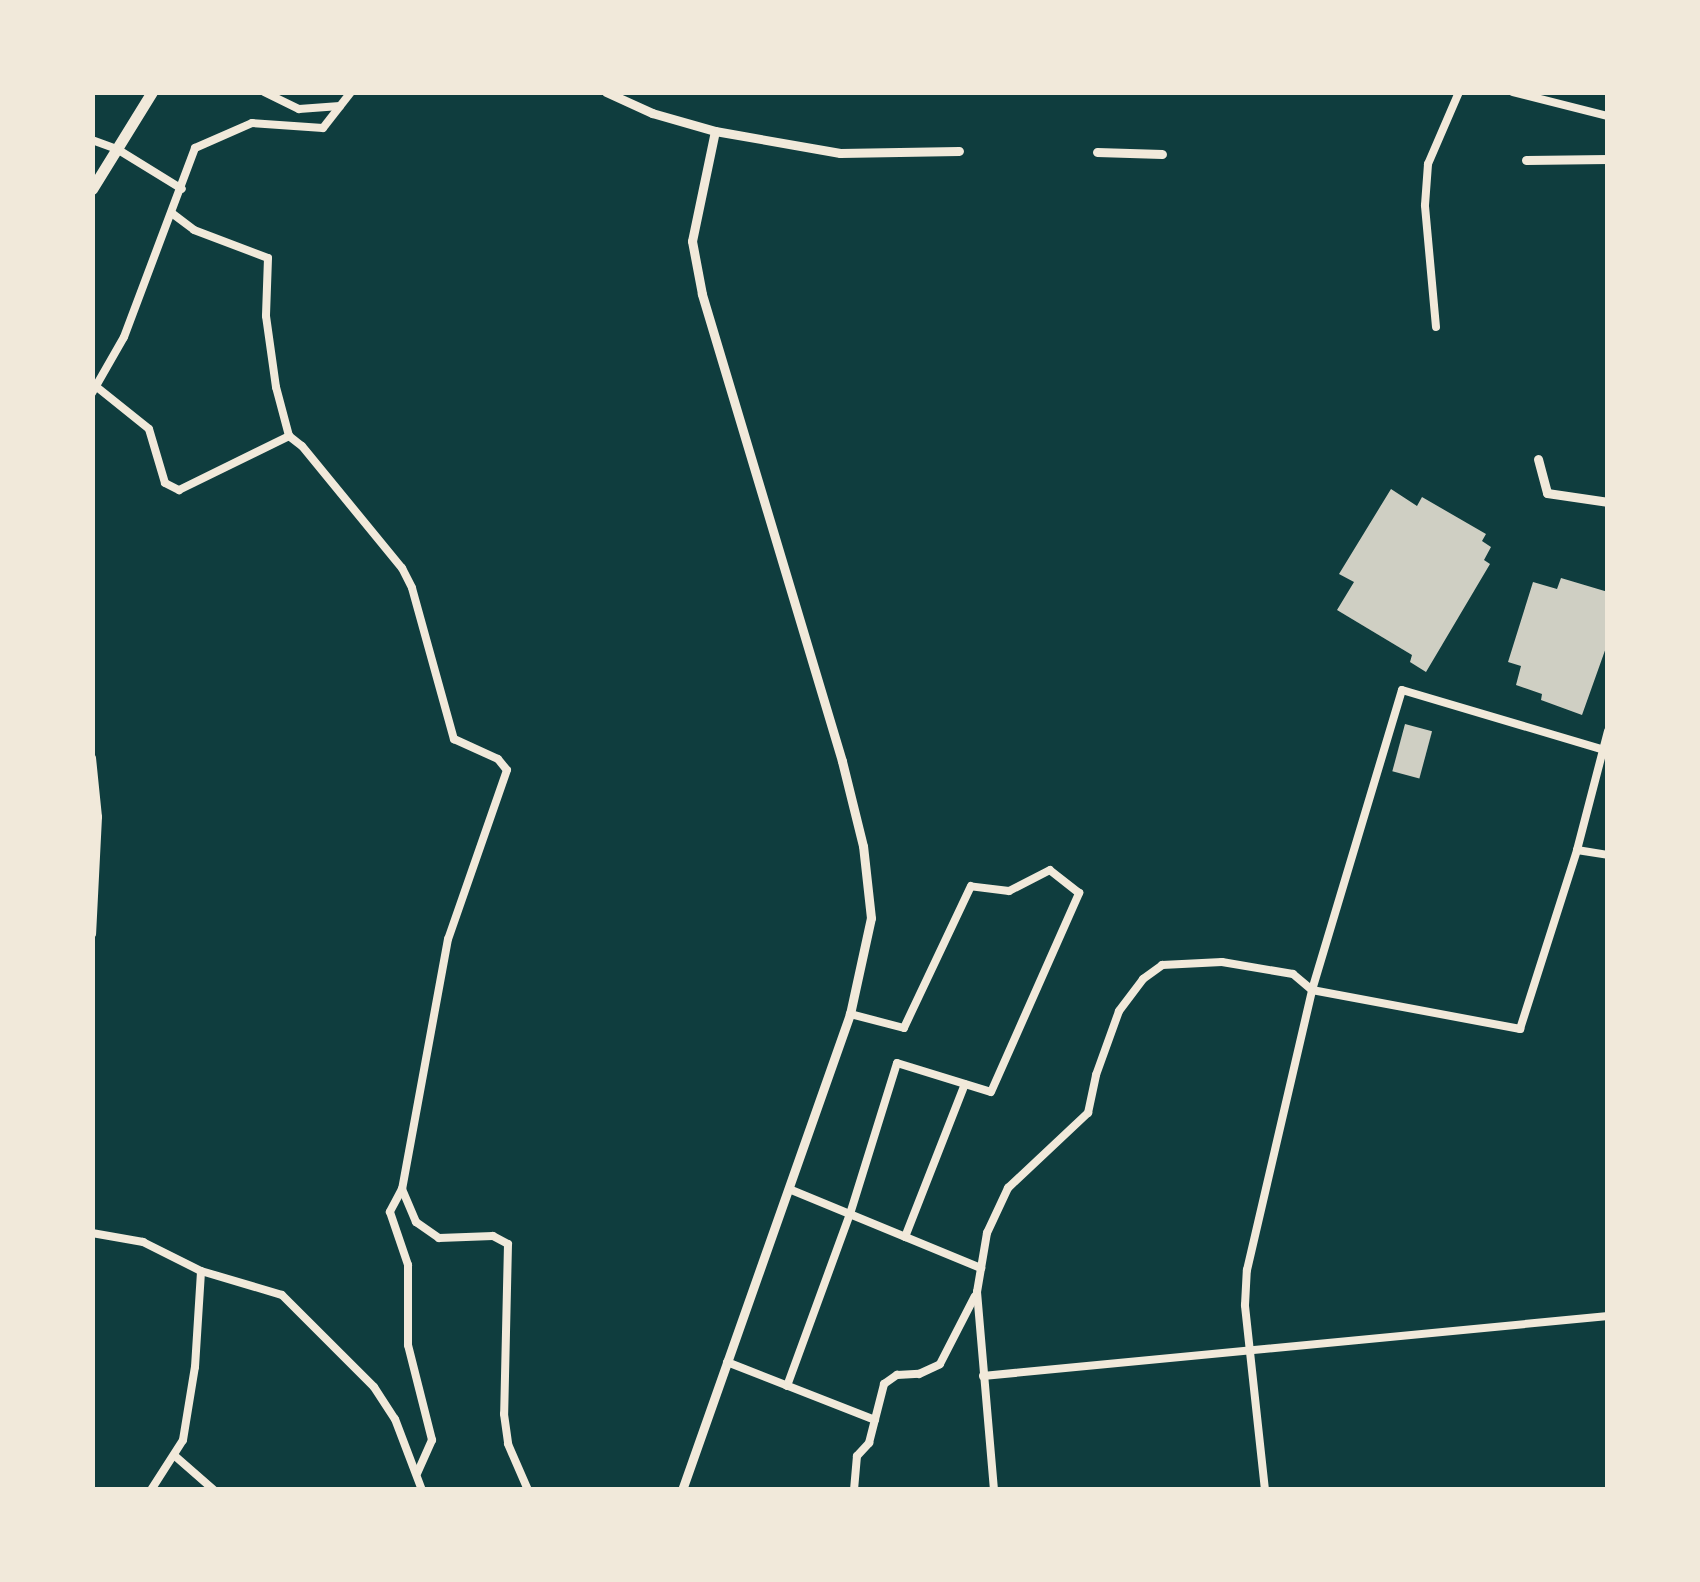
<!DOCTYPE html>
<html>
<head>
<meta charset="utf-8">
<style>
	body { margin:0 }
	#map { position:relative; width:1700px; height:1582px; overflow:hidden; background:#0f3d3e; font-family:Jost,sans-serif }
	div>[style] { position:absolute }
	.building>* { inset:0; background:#cfcfc3; transform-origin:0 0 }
	.minor>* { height:8px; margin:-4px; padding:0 4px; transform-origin:4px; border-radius:4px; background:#f1e9da }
	.tertiary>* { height:9px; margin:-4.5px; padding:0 4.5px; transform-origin:4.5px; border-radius:4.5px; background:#f1e9da }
	.trunk>* { height:11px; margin:-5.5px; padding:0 5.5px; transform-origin:5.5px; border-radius:5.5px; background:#f1e9da }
	span { translate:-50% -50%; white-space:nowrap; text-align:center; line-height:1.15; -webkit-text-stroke:10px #f1e9da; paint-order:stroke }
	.frame { position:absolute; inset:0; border:95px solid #f1e9da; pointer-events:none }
</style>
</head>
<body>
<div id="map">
	<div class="building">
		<div style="clip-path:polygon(1391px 489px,1417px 506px,1422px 497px,1486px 534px,1482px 541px,1491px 547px,1484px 560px,1490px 564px,1426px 672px,1410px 662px,1412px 655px,1337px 610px,1354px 582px,1339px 574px)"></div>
		<div style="clip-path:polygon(1561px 578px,1608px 592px,1608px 642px,1582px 715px,1541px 700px,1542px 694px,1516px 685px,1521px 666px,1508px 662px,1533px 582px,1557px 589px)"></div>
		<div style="left:1405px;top:724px;width:28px;height:49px;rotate:15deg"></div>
	</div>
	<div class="minor">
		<div style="left:264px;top:92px;width:39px;rotate:26deg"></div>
		<div style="left:299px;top:109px;width:41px;rotate:-4.2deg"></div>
		<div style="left:1513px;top:92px;width:98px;rotate:14.2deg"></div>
		<div style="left:92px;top:140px;width:27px;rotate:20deg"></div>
		<div style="left:117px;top:149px;width:76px;rotate:31.6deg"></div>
		<div style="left:173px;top:214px;width:26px;rotate:37deg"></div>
		<div style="left:194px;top:230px;width:79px;rotate:20.7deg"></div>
		<div style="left:268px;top:258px;width:58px;rotate:92deg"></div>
		<div style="left:266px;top:316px;width:72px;rotate:82deg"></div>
		<div style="left:276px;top:387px;width:51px;rotate:75.1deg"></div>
		<div style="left:1436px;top:327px;width:122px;rotate:-95.2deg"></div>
		<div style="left:1425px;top:205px;width:41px;rotate:-85.8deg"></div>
		<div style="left:1428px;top:164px;width:78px;rotate:-66.7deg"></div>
		<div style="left:98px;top:388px;width:65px;rotate:38.8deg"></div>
		<div style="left:149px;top:429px;width:56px;rotate:73.5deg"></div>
		<div style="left:165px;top:483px;width:16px;rotate:27deg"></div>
		<div style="left:179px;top:490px;width:123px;rotate:-26.1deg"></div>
		<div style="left:289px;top:436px;width:16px;rotate:38deg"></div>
		<div style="left:302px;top:446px;width:158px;rotate:50.7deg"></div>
		<div style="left:402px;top:568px;width:22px;rotate:63deg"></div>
		<div style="left:412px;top:588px;width:157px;rotate:74.5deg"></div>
		<div style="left:454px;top:739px;width:48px;rotate:24.4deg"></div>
		<div style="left:498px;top:759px;width:14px;rotate:51deg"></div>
		<div style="left:507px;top:770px;width:179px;rotate:109.2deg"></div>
		<div style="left:448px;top:939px;width:254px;rotate:100.4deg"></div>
		<div style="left:402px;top:1189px;width:26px;rotate:118deg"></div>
		<div style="left:390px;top:1212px;width:56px;rotate:71.2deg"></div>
		<div style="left:408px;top:1265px;width:80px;rotate:90deg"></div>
		<div style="left:408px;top:1345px;width:98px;rotate:75.8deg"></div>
		<div style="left:432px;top:1440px;width:36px;rotate:114deg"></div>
		<div style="left:92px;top:393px;width:64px;rotate:-60.3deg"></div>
		<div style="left:124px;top:337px;width:202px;rotate:-69.4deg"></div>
		<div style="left:195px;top:148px;width:62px;rotate:-23.7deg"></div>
		<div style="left:252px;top:123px;width:71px;rotate:4deg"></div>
		<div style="left:323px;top:128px;width:46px;rotate:-52.1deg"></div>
		<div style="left:92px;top:758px;width:59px;rotate:84.2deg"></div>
		<div style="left:98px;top:817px;width:117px;rotate:92.9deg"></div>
		<div style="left:1577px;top:850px;width:31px;rotate:9deg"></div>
		<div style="left:402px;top:1189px;width:36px;rotate:67deg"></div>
		<div style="left:416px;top:1222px;width:28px;rotate:35deg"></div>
		<div style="left:439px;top:1238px;width:54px;rotate:-2.1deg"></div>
		<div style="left:493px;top:1236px;width:17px;rotate:28deg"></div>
		<div style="left:508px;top:1244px;width:170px;rotate:91.3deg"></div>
		<div style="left:504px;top:1414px;width:30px;rotate:82deg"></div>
		<div style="left:508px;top:1444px;width:50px;rotate:66.5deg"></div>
		<div style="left:789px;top:1189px;width:208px;rotate:22.4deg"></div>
		<div style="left:92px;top:1233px;width:52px;rotate:10deg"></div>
		<div style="left:143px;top:1242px;width:65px;rotate:26.6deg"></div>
		<div style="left:201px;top:1271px;width:84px;rotate:16.5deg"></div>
		<div style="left:282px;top:1295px;width:130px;rotate:45deg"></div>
		<div style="left:374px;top:1387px;width:38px;rotate:57deg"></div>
		<div style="left:395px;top:1419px;width:76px;rotate:69.2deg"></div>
		<div style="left:905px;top:1237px;width:164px;rotate:-68.6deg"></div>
		<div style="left:727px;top:1362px;width:159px;rotate:21.4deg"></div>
		<div style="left:983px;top:1376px;width:628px;rotate:-5.48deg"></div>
		<div style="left:787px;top:1386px;width:183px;rotate:-69.9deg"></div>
		<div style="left:850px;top:1214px;width:158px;rotate:-72.7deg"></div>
		<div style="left:897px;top:1063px;width:98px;rotate:17.1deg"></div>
		<div style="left:991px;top:1092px;width:218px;rotate:-66.1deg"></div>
		<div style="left:1079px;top:893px;width:37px;rotate:-142deg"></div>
		<div style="left:1050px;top:870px;width:46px;rotate:152.9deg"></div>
		<div style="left:1009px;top:891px;width:38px;rotate:-173deg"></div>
		<div style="left:971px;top:886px;width:157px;rotate:115.3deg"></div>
		<div style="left:904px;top:1028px;width:56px;rotate:-165.5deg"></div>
		<div style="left:175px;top:1456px;width:52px;rotate:41.1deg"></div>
		<div style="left:151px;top:1490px;width:59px;rotate:-57.4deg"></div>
		<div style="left:183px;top:1440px;width:74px;rotate:-80.7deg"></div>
		<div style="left:195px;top:1367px;width:96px;rotate:-86.4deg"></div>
		<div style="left:854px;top:1490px;width:34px;rotate:-85deg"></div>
		<div style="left:857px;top:1456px;width:18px;rotate:-47deg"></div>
		<div style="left:869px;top:1443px;width:61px;rotate:-75.7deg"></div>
		<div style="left:884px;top:1384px;width:16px;rotate:-35deg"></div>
		<div style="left:897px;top:1375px;width:22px;rotate:-3deg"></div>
		<div style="left:919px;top:1374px;width:23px;rotate:-25deg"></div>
		<div style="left:940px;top:1364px;width:76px;rotate:-62.8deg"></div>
		<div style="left:994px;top:1490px;width:199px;rotate:-94.9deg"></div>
		<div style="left:977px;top:1292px;width:60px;rotate:-80.4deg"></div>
		<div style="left:987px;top:1233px;width:50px;rotate:-65deg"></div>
		<div style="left:1008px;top:1188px;width:110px;rotate:-43.2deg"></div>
		<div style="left:1088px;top:1113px;width:39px;rotate:-78deg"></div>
		<div style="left:1096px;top:1075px;width:68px;rotate:-70.2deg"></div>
		<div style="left:1119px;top:1011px;width:40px;rotate:-53deg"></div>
		<div style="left:1143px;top:979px;width:24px;rotate:-36deg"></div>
		<div style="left:1162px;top:965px;width:60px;rotate:-2.9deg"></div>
		<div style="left:1222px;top:962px;width:72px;rotate:9.6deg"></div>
		<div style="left:1293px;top:974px;width:25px;rotate:40deg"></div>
		<div style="left:1312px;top:990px;width:313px;rotate:-73.3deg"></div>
		<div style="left:1402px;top:690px;width:208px;rotate:16.5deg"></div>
		<div style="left:1265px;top:1490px;width:186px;rotate:-96.2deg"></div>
		<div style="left:1245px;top:1305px;width:35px;rotate:-87deg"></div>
		<div style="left:1247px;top:1270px;width:287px;rotate:-76.9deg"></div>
		<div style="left:1312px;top:990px;width:212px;rotate:10.6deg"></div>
		<div style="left:1520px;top:1029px;width:188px;rotate:-72.3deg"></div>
		<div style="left:1577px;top:850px;width:123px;rotate:-75.4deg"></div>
	</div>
	<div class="tertiary">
		<div style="left:606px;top:92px;width:51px;rotate:24.5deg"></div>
		<div style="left:652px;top:113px;width:66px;rotate:15.9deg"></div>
		<div style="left:715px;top:131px;width:127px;rotate:10deg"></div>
		<div style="left:840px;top:153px;width:119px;rotate:-1deg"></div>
		<div style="left:1097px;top:152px;width:65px;rotate:1.8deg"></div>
		<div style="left:1526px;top:160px;width:82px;rotate:-0.7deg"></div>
		<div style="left:1538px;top:459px;width:35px;rotate:75deg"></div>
		<div style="left:1547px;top:493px;width:62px;rotate:8.4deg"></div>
		<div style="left:682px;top:1490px;width:505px;rotate:-70.56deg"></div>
		<div style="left:850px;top:1014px;width:98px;rotate:-77.7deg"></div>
		<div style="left:871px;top:918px;width:72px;rotate:-96.3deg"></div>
		<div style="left:863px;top:846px;width:88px;rotate:-103.9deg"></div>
		<div style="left:842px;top:761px;width:488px;rotate:-106.7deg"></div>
		<div style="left:702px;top:294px;width:54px;rotate:-100.7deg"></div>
		<div style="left:692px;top:241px;width:112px;rotate:-78.2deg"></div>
	</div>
	<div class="trunk">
		<div style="left:92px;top:189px;width:114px;rotate:-58.3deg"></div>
	</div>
	<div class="frame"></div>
</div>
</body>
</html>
